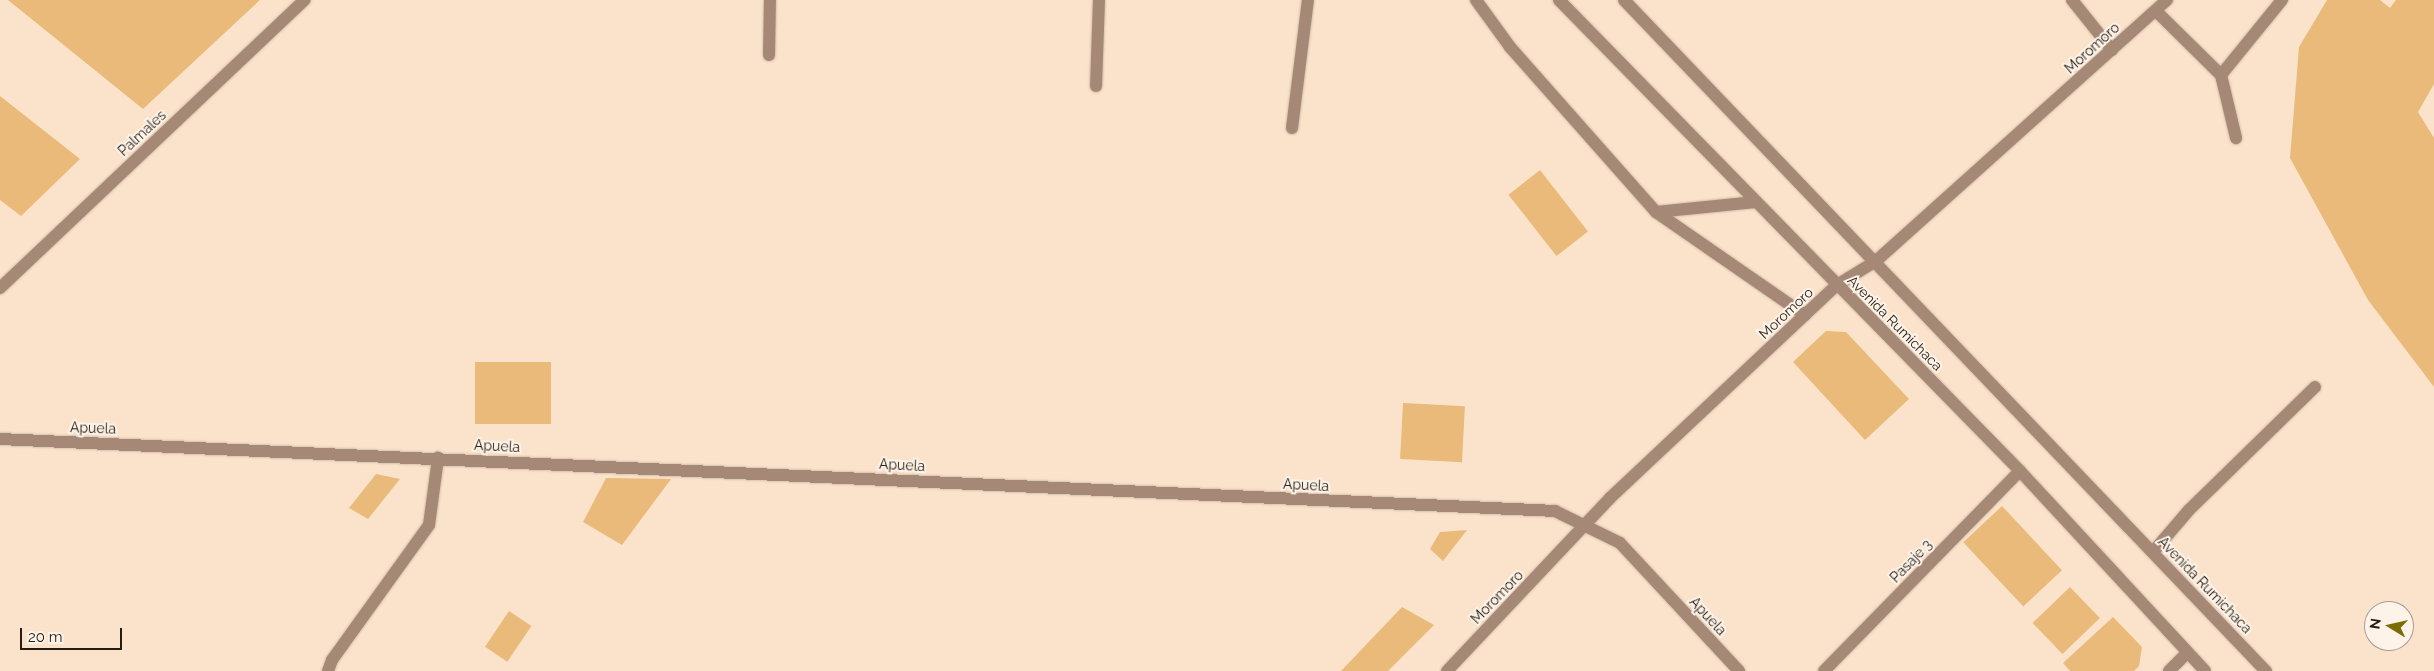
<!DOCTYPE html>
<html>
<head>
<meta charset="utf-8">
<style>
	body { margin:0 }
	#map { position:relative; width:2434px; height:671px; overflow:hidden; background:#fbe3cb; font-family:Raleway,sans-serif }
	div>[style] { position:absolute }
	.building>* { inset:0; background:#e9ba7a; transform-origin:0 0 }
	.roads { filter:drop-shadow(0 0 1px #d4bfaa) drop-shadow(0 0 1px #d4bfaa) }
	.minor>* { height:12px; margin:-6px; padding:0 6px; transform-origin:6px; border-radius:6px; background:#a58976 }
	span { translate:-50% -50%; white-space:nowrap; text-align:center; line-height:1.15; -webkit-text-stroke:4px #fdf3e9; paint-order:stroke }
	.street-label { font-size:14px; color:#251d14 }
	.north { position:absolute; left:2364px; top:601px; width:50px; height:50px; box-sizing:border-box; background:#fdf3e9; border:1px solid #a79d94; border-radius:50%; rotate:279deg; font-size:14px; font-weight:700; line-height:20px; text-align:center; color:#251d14 }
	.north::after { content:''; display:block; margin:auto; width:18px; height:22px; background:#7c6c05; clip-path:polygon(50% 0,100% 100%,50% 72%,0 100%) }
	.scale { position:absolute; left:20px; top:628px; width:102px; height:22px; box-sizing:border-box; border:2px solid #251d14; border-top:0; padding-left:6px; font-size:15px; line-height:18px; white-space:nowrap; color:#251d14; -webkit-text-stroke:4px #fdf3e9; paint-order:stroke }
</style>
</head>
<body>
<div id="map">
	<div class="building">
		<div style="clip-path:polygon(8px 0,260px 0,143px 109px)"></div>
		<div style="clip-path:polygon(2327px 0,2380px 0,2390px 8px,2396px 0,2434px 0,2434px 84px,2418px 112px,2434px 138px,2434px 387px,2368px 300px,2290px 158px,2299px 47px)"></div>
		<div style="clip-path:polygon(0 96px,80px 159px,21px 216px,0 200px)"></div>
		<div style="left:1540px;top:170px;width:78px;height:40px;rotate:52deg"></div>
		<div style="clip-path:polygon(1826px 331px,1846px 332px,1909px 399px,1865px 440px,1793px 362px)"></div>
		<div style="left:475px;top:362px;width:76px;height:62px"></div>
		<div style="left:1403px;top:403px;width:62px;height:56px;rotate:3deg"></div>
		<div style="clip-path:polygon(376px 474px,400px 479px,368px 519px,349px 508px)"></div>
		<div style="clip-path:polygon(606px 478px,671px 479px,622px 545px,583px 522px)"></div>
		<div style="left:2002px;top:506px;width:88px;height:53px;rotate:47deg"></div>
		<div style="clip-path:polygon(1467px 530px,1443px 561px,1430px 549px,1440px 532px)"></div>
		<div style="left:2070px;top:587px;width:43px;height:52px;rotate:46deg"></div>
		<div style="clip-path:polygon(1402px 607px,1434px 625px,1388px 671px,1341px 671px)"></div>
		<div style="left:509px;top:611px;width:27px;height:43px;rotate:34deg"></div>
		<div style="clip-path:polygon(2113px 617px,2142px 647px,2139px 666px,2134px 671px,2070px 671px,2063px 663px)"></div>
	</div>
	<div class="roads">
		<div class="minor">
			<div style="left:1476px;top:0;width:58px;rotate:54.1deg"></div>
			<div style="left:1510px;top:47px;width:220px;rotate:48.5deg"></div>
			<div style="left:1656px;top:212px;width:181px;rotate:34.7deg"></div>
			<div style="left:1559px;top:0;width:659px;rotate:45.61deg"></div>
			<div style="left:2020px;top:471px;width:272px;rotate:47.2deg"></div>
			<div style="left:1624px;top:0;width:929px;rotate:46.27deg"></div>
			<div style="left:2072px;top:0;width:64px;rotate:51.3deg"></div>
			<div style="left:2156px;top:11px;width:91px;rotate:44.6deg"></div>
			<div style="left:2221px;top:75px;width:65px;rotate:76.6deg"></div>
			<div style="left:769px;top:55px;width:55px;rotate:-89deg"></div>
			<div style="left:2221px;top:75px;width:97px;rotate:-50.9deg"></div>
			<div style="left:1096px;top:86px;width:86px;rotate:-88deg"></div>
			<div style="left:1292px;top:128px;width:129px;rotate:-82.9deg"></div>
			<div style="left:1656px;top:212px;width:100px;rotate:-5.7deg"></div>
			<div style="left:0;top:288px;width:419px;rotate:-43.4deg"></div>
			<div style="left:0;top:439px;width:1557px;rotate:2.65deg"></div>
			<div style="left:1555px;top:511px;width:72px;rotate:26.2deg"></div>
			<div style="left:1620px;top:543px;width:175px;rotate:47.1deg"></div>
			<div style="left:2153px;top:552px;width:55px;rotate:-49.4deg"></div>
			<div style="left:2189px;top:510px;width:176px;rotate:-44.3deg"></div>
			<div style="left:328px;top:671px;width:12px;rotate:-70deg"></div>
			<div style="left:332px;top:660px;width:166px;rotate:-54.3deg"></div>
			<div style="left:429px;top:525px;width:68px;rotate:-82.3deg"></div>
			<div style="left:1447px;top:671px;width:238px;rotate:-46.7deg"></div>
			<div style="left:1610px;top:498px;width:311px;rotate:-43.2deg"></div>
			<div style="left:1837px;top:285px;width:46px;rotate:-31.6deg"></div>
			<div style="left:1876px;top:261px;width:391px;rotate:-41.9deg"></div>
			<div style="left:1824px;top:671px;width:280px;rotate:-45.6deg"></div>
			<div style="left:2169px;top:671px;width:25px;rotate:-45deg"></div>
		</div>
	</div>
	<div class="street-label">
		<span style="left:2092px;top:48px;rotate:-42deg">Moromoro</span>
		<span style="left:142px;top:133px;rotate:-43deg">Palmales</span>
		<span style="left:1786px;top:313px;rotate:-43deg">Moromoro</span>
		<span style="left:1895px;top:323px;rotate:45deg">Avenida Rumichaca</span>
		<span style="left:93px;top:428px;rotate:2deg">Apuela</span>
		<span style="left:497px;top:446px;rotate:3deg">Apuela</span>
		<span style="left:902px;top:465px;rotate:3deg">Apuela</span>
		<span style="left:1306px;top:485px;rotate:3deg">Apuela</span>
		<span style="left:1911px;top:561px;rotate:-46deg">Pasaje 3</span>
		<span style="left:2205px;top:585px;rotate:46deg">Avenida Rumichaca</span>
		<span style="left:1497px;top:597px;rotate:-46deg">Moromoro</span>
		<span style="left:1708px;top:616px;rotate:47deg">Apuela</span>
	</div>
	<div class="north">N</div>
	<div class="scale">20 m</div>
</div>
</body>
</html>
